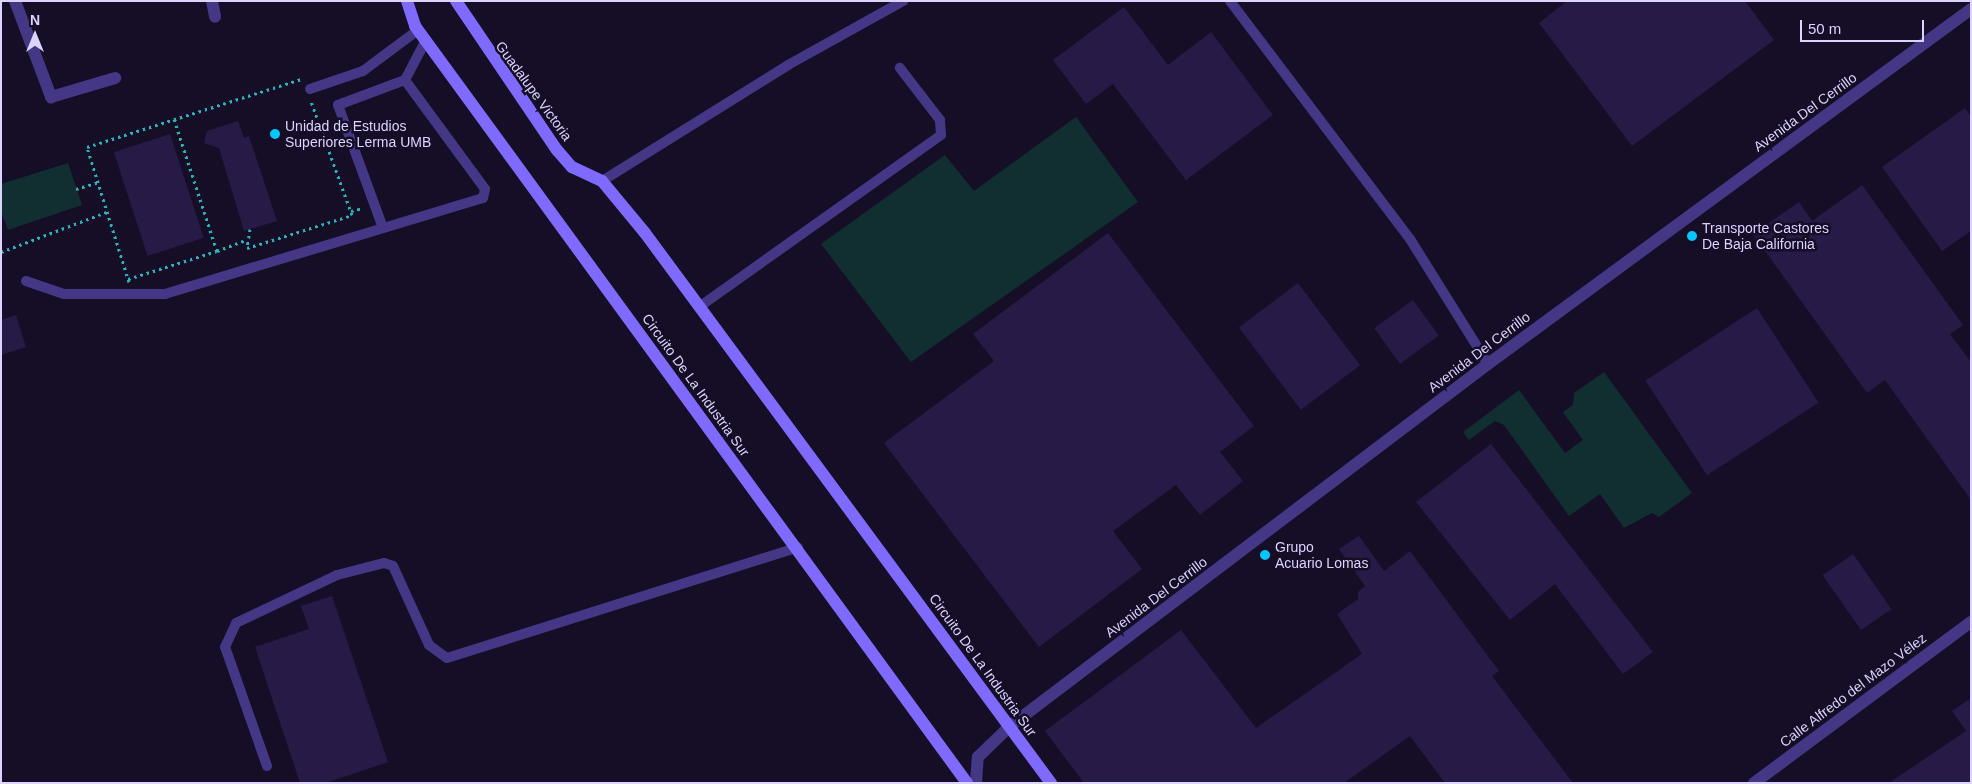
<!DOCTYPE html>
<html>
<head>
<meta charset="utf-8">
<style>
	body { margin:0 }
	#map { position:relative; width:1972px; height:784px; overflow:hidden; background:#150e26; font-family:Helvetica,sans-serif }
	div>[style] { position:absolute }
	.green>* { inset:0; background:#112e30 }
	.building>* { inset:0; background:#281a47; transform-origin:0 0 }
	.path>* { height:3px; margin-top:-1.5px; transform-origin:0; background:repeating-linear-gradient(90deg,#2cb2ba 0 2.5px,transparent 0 6.5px) }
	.service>* { height:10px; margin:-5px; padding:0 5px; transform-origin:5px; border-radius:5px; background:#443886 }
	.minor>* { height:12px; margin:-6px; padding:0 6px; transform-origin:6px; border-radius:6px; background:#443886 }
	.tertiary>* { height:12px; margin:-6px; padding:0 6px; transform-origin:6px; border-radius:6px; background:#443886 }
	.secondary>* { height:12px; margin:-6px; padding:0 6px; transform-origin:6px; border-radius:6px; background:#7f6aff }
	.dots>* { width:14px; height:14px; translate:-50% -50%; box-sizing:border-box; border:2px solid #150e26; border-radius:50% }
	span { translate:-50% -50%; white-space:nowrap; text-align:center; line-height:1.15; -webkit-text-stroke:5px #150e26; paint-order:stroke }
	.street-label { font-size:14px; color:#ddd3ff }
	.poi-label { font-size:14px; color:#ddd3ff }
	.left { translate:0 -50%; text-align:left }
	.frame { position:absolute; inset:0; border:2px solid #ddd3ff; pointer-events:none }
	.north { position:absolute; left:10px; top:10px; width:50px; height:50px; -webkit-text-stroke:4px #150e26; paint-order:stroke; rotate:0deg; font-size:14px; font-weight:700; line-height:20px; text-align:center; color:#ddd3ff }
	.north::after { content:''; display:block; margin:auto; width:18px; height:22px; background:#ddd3ff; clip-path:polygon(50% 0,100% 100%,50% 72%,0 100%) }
	.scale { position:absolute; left:1800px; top:20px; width:124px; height:22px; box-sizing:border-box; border:2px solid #ddd3ff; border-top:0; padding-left:6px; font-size:15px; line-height:18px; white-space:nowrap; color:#ddd3ff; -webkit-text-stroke:4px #150e26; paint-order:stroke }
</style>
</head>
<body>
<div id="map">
	<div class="green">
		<div style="clip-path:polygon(1076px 117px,1138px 202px,911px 362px,821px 244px,945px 155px,974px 191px)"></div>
		<div style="clip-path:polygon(68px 163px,82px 205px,8px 230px,1px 211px,1px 184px)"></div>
		<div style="clip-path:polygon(1604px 372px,1692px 493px,1659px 517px,1652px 513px,1624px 528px,1600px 494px,1569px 516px,1504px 425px,1495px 421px,1469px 440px,1463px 432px,1519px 390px,1565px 453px,1583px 440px,1563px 412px,1573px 405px,1574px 393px)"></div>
	</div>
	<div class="building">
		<div style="clip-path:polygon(1567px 1px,1745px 1px,1774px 40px,1632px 146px,1539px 23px)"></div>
		<div style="clip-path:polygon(1124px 7px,1168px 65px,1211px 32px,1273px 115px,1186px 180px,1113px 84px,1086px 104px,1053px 60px)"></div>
		<div style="clip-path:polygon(1965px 108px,1971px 116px,1971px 231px,1942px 251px,1882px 167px)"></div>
		<div style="clip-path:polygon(238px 121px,244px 138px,249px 136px,277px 221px,244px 231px,219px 148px,204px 143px,207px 131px)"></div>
		<div style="left:170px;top:134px;width:109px;height:59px;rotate:72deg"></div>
		<div style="clip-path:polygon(1862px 185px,1963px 325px,1950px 334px,1971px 362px,1971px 500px,1885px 380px,1867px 393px,1753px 234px,1799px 202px,1812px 221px)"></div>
		<div style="clip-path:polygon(1108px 233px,1254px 426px,1220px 452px,1243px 481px,1200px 515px,1176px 485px,1113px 531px,1142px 569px,1039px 647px,884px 443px,994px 361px,973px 334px)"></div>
		<div style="left:1298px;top:283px;width:103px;height:74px;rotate:53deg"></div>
		<div style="left:1413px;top:300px;width:44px;height:48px;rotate:54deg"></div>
		<div style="left:1757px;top:308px;width:113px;height:133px;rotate:57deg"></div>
		<div style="clip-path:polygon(16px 315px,26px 347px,1px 355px,1px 320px)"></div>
		<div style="clip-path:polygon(1491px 444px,1653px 652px,1623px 674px,1555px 584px,1510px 620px,1416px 502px)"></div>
		<div style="clip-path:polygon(1359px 536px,1384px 571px,1410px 551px,1499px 671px,1492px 676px,1573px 783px,1445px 783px,1410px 736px,1344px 783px,1084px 783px,1045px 731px,1181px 630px,1256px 728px,1362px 654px,1337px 614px,1358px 599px,1358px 592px,1365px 586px,1339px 549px)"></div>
		<div style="left:1853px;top:554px;width:67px;height:37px;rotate:55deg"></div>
		<div style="clip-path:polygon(332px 596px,388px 762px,326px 783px,300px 783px,255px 647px,309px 629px,301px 606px)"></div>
		<div style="clip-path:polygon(1971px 698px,1971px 783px,1889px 783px,1966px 731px,1952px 711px)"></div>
	</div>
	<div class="path">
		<div style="left:174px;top:119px;width:139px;rotate:72deg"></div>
		<div style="left:217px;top:251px;width:30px;rotate:-21deg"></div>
		<div style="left:76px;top:189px;width:24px;rotate:-17deg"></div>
		<div style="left:351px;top:211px;width:12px;rotate:-14deg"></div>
		<div style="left:250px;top:229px;width:19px;rotate:99deg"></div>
		<div style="left:247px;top:248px;width:110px;rotate:-17.4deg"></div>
		<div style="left:352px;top:215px;width:121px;rotate:-109.8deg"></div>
		<div style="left:1px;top:252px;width:116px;rotate:-20.8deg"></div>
		<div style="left:128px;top:279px;width:93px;rotate:-17.5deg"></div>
		<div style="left:129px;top:282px;width:141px;rotate:-107.3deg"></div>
		<div style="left:87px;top:147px;width:225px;rotate:-17.6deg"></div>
	</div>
	<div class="service">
		<div style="left:1230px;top:1px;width:298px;rotate:52.9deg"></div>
		<div style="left:1410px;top:239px;width:147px;rotate:58deg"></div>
		<div style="left:310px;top:89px;width:56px;rotate:-18.8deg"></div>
		<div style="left:363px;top:71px;width:69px;rotate:-36.7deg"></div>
		<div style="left:602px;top:181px;width:219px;rotate:-31.9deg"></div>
		<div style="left:788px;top:65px;width:132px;rotate:-29.1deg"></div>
		<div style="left:383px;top:228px;width:131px;rotate:-110.1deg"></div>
		<div style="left:338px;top:105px;width:72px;rotate:-20.5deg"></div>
		<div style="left:405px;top:80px;width:45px;rotate:-62.3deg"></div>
		<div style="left:26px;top:281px;width:40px;rotate:18.9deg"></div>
		<div style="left:64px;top:294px;width:101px"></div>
		<div style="left:165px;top:294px;width:332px;rotate:-16.8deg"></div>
		<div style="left:483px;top:198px;width:9px;rotate:-77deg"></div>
		<div style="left:485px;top:189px;width:135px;rotate:-126.3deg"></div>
		<div style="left:699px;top:307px;width:297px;rotate:-35.4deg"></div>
		<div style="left:941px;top:135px;width:15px;rotate:-94deg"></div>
		<div style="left:940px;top:120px;width:66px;rotate:-127.6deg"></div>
		<div style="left:267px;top:766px;width:126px;rotate:-109.4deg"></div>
		<div style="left:225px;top:647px;width:26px;rotate:-65deg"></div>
		<div style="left:236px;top:623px;width:112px;rotate:-25.4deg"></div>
		<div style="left:337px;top:575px;width:49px;rotate:-14.3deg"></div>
		<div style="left:384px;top:563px;width:9px;rotate:18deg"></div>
		<div style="left:393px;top:566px;width:87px;rotate:65.5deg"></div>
		<div style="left:429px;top:645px;width:22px;rotate:36deg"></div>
		<div style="left:447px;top:658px;width:368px;rotate:-17.5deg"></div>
	</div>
	<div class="minor">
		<div style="left:15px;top:1px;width:103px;rotate:69.4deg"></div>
		<div style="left:51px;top:97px;width:67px;rotate:-16.5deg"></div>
		<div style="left:212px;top:1px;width:16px;rotate:79deg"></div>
		<div style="left:1754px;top:783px;width:270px;rotate:-36.6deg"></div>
	</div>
	<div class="tertiary">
		<div style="left:976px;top:783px;width:26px;rotate:-86deg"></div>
		<div style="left:978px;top:757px;width:45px;rotate:-44.1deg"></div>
		<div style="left:1010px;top:726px;width:600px;rotate:-37.14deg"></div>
		<div style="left:1488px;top:364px;width:599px;rotate:-36.32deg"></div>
	</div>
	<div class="secondary">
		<div style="left:407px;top:1px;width:26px;rotate:72deg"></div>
		<div style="left:415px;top:26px;width:937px;rotate:53.9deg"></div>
		<div style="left:456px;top:1px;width:180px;rotate:55.9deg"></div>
		<div style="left:557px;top:150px;width:23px;rotate:49deg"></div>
		<div style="left:572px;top:167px;width:33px;rotate:25deg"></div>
		<div style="left:602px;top:181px;width:67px;rotate:50.4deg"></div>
		<div style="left:645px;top:233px;width:684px;rotate:53.57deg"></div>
	</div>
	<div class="dots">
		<div style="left:275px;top:134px;background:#00c8fe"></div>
		<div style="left:1692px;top:236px;background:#00c8fe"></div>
		<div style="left:1265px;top:555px;background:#00c8fe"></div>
	</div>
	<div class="street-label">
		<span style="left:534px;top:91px;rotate:54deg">Guadalupe Victoria</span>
		<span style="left:1805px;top:112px;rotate:-36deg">Avenida Del Cerrillo</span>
		<span style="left:1479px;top:352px;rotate:-37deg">Avenida Del Cerrillo</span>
		<span style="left:696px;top:385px;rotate:54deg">Circuito De La Industria Sur</span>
		<span style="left:1156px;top:597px;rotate:-37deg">Avenida Del Cerrillo</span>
		<span style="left:983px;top:665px;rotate:54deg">Circuito De La Industria Sur</span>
		<span style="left:1853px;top:690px;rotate:-37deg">Calle Alfredo del Mazo Vélez</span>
	</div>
	<div class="poi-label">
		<span class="left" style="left:285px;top:134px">Unidad de Estudios<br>Superiores Lerma UMB</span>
		<span class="left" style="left:1702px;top:236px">Transporte Castores<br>De Baja California</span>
		<span class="left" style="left:1275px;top:555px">Grupo<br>Acuario Lomas</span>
	</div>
	<div class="frame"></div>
	<div class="north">N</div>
	<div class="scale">50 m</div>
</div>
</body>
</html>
